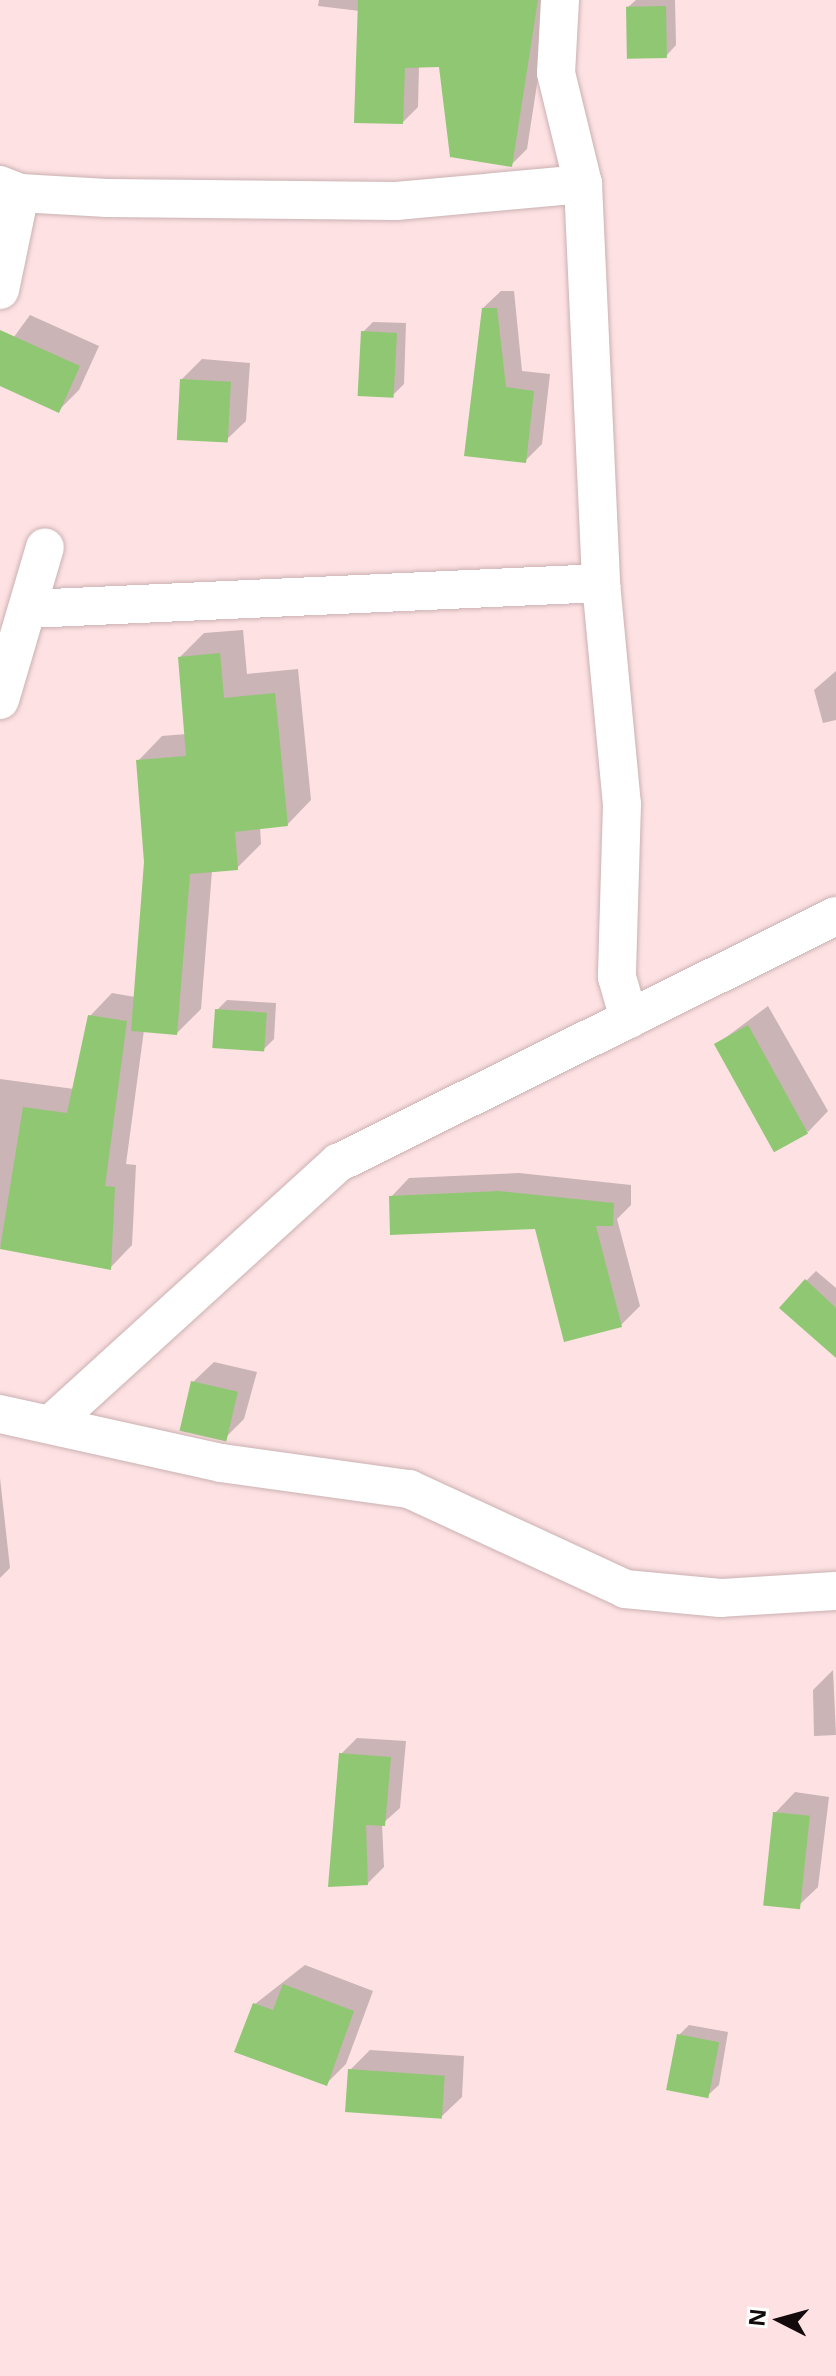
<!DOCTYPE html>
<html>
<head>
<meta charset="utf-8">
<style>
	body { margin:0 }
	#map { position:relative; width:836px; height:2376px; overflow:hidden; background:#fde1e3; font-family:"Noto Sans",sans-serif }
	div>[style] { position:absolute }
	.shadow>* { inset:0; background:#0003 }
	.building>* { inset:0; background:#90c773; transform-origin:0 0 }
	.roads { filter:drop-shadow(0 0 2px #cbb1b2) drop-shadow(0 0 2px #cbb1b2) }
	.street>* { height:38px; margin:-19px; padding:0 19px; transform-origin:19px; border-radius:19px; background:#fff }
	span { translate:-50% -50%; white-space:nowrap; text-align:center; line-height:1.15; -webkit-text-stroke:7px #fff; paint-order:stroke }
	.north { position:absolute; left:740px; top:2280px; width:80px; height:80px; -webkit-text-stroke:6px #fff; paint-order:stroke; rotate:276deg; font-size:22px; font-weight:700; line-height:32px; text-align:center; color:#130b0b }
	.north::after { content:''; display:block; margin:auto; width:28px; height:36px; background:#130b0b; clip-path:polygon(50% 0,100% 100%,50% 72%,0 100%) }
</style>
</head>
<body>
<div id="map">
	<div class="shadow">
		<div style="clip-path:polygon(319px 0,550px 0,527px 149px,511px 165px,441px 65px,419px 66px,418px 107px,403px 122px,360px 11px,318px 6px)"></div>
		<div style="clip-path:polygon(636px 0,675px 0,676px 45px,666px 56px,628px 7px)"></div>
		<div style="clip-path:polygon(501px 291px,514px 291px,522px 371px,550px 374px,542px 444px,525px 461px,483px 308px)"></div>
		<div style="clip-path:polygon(30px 315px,99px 346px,79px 390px,59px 410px,0 384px,0 356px)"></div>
		<div style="clip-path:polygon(373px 322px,406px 323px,404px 384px,394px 394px,363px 332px)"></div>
		<div style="clip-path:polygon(202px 359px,250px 363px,246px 421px,225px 441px,182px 379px)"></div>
		<div style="clip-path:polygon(243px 630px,247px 674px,298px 669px,311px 800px,287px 825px,260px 827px,261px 844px,237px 868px,212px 871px,201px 1009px,177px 1033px,144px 1030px,126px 1164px,136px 1165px,132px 1245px,110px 1268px,0 1247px,0 1079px,74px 1089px,90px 1016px,112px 993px,135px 997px,146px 862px,138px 761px,162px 736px,186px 734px,180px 657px,204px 633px)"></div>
		<div style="clip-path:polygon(836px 671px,836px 720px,823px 723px,814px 690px)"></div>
		<div style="clip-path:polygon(227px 1000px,276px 1003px,274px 1039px,264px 1049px,217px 1010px)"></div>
		<div style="clip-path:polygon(768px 1006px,828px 1111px,808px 1132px,717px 1044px)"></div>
		<div style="clip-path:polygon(519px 1173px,631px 1185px,631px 1205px,617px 1219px,640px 1306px,621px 1325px,537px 1227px,391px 1197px,409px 1178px)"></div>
		<div style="clip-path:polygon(816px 1271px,836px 1288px,836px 1334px,806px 1281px)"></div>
		<div style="clip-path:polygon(214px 1362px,257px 1372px,244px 1419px,224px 1439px,193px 1382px)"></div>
		<div style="clip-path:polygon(0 1478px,10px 1568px,0 1578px)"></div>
		<div style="clip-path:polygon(833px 1670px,836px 1735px,814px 1736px,813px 1690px)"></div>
		<div style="clip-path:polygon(357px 1738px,406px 1741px,400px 1808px,382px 1824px,384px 1867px,368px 1883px,341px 1754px)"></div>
		<div style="clip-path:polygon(795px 1792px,829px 1797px,818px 1887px,797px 1907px,775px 1813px)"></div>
		<div style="clip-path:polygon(305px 1965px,373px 1991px,346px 2064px,326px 2084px,255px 2004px)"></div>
		<div style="clip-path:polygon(689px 2025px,728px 2032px,719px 2085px,708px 2095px,679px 2035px)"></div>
		<div style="clip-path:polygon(370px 2050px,464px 2056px,462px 2097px,441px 2117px,350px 2070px)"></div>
	</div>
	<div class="building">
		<div style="clip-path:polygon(358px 0,538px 0,512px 167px,450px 157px,439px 67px,405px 68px,403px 124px,354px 123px)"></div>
		<div style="left:666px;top:6px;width:52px;height:40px;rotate:89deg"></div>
		<div style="clip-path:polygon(482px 308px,497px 308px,506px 387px,534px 391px,526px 463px,464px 456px)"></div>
		<div style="clip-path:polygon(0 330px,80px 366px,59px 413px,0 386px)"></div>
		<div style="left:361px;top:331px;width:36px;height:65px;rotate:3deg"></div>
		<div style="left:180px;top:379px;width:51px;height:61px;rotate:3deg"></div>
		<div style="clip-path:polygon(220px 653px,224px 698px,275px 693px,288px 826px,235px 832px,238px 870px,190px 874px,177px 1035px,131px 1031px,144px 862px,136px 760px,186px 756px,178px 657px)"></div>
		<div style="left:215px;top:1009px;width:52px;height:39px;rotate:4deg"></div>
		<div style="clip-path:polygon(88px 1015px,127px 1021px,105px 1186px,115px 1187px,111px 1270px,0 1249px,23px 1107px,67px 1113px)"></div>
		<div style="left:748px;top:1025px;width:124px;height:39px;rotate:61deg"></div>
		<div style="clip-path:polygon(499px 1191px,614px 1203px,613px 1226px,596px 1226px,622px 1327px,564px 1342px,535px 1229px,390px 1235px,389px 1196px)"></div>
		<div style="clip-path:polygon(805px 1279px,836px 1308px,836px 1358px,779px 1308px)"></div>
		<div style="left:191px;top:1381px;width:48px;height:51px;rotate:13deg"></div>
		<div style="clip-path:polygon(339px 1753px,391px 1757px,385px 1826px,366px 1825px,368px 1885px,328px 1887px)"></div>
		<div style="left:773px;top:1812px;width:37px;height:94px;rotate:6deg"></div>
		<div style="clip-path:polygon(283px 1984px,354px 2011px,327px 2086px,234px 2052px,253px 2003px,273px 2010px)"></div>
		<div style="left:677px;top:2034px;width:43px;height:57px;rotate:11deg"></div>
		<div style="left:348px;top:2069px;width:97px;height:43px;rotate:4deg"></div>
	</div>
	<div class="roads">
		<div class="street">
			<div style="left:560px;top:0;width:73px;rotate:93.1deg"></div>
			<div style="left:556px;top:73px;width:114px;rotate:76.3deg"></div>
			<div style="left:583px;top:184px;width:399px;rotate:87.4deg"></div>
			<div style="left:601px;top:583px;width:222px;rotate:84.6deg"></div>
			<div style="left:622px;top:804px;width:173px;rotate:91.7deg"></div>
			<div style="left:617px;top:977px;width:44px;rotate:74.1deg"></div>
			<div style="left:0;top:185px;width:22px;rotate:22deg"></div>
			<div style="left:20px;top:193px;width:87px;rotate:3.3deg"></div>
			<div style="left:107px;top:198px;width:289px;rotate:0.6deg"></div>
			<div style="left:396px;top:201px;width:188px;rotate:-5.2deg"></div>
			<div style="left:0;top:290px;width:99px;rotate:-78.3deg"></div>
			<div style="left:29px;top:609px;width:573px;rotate:-2.6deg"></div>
			<div style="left:0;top:700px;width:159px;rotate:-73.6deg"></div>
			<div style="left:0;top:1414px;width:226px;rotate:12.5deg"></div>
			<div style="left:221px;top:1463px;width:190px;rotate:7.9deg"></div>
			<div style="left:409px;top:1489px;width:238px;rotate:24.8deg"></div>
			<div style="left:625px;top:1589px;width:96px;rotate:5.4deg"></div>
			<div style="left:721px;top:1598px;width:115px;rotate:-3.5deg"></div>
			<div style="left:52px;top:1423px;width:387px;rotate:-42.3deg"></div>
			<div style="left:338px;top:1163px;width:556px;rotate:-26.38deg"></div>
		</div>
	</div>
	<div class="north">N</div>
</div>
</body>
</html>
